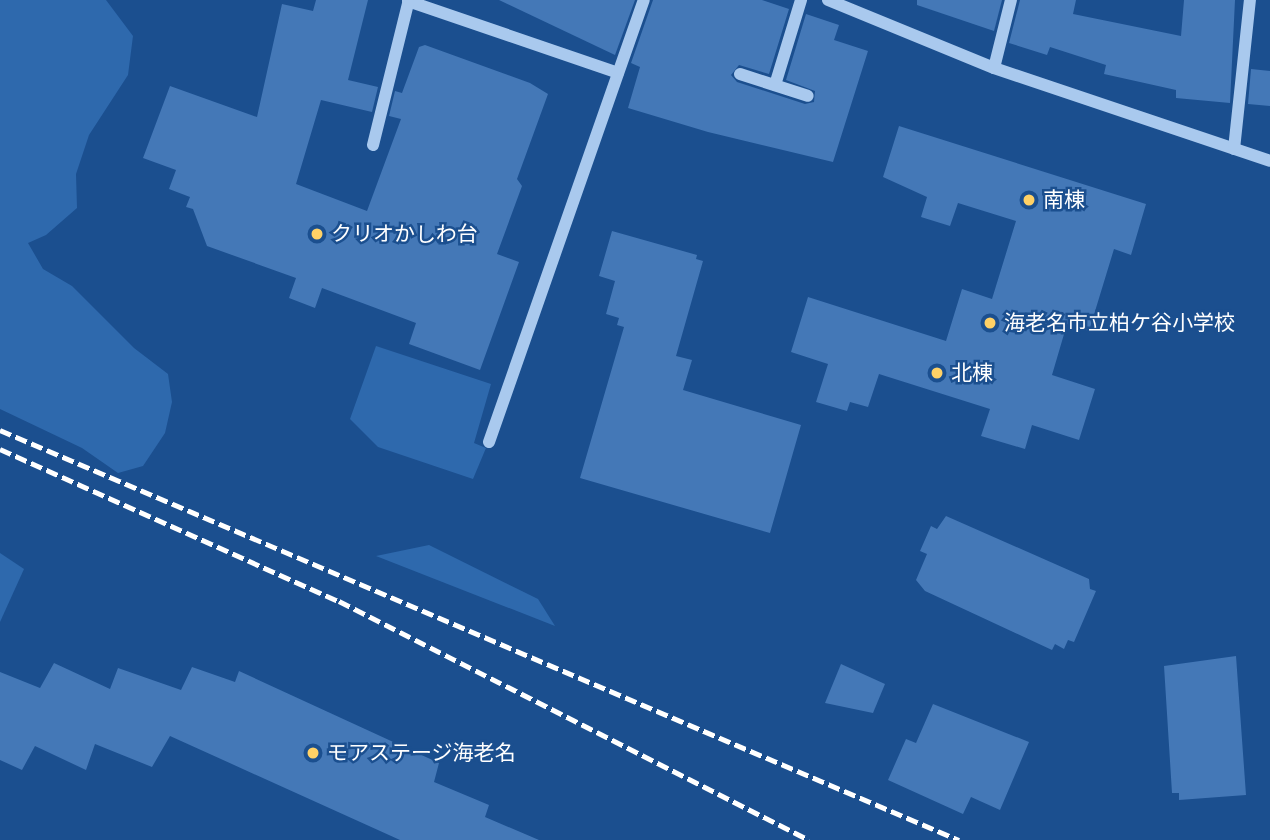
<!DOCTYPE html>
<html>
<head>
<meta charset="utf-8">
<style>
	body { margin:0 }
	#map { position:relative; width:1270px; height:840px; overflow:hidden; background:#1b4f8f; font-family:"Work Sans","Noto Sans JP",sans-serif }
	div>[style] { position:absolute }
	.green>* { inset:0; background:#2e69ad }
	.building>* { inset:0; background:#4478b7 }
	.minor>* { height:12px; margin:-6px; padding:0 6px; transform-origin:6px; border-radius:6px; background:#a9c9ee }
	.rail>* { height:5px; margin-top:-2.5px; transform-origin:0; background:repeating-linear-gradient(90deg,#fff 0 12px,transparent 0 17px) }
	.dots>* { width:19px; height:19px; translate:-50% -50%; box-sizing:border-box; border:4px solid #1b4f8f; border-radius:50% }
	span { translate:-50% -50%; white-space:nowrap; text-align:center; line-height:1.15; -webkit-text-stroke:5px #1b4f8f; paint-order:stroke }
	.poi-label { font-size:21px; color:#fff }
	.left { translate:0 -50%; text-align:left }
</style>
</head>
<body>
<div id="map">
	<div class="green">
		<div style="clip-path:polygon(0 0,106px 0,133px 36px,128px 75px,89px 135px,76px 174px,77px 208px,46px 235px,28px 243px,43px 269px,72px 286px,134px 348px,168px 374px,172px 402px,165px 433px,143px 466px,118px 473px,82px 448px,0 409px)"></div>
		<div style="clip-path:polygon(376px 346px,491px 384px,474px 443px,486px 448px,473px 479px,378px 447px,350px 419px)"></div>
		<div style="clip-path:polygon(429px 545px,538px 599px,555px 626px,376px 556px)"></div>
		<div style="clip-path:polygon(0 553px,24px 569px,0 622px)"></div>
	</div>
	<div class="building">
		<div style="clip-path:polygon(316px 0,368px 0,348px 80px,378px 87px,372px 112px,321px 100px,296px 184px,367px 211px,401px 119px,389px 116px,395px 91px,402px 93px,419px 47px,425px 45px,530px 83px,548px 94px,517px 179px,522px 186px,497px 254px,519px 262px,480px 370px,409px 344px,416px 323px,322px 288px,315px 308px,289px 298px,296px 278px,207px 246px,193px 209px,186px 207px,190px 197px,169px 189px,176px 170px,143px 158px,170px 86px,257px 117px,282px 4px,313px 11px)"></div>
		<div style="clip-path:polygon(499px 0,635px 0,615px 55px)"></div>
		<div style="clip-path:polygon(653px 0,762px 0,789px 9px,769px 74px,739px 65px,731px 75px,737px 82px,805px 104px,814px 102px,815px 91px,786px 80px,806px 14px,839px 25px,834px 40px,868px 51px,833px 162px,708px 132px,628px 108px,640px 67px,631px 63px)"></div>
		<div style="clip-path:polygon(917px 0,1002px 0,994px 31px,917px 5px)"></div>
		<div style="clip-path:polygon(1020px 0,1076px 0,1073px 14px,1181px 36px,1184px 0,1235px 0,1230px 103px,1176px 98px,1176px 90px,1104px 74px,1106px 65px,1050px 47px,1047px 55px,1009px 43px)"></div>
		<div style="clip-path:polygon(1251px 69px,1270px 71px,1270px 106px,1248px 104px)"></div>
		<div style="clip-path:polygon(899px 126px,1146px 204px,1131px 255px,1114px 249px,1089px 331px,1067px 324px,1052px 375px,1095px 389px,1079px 440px,1032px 425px,1025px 449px,981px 436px,990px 409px,879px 374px,868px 407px,850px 402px,847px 411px,816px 402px,828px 364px,791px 352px,808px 297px,946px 341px,962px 289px,992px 299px,1016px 221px,958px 203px,950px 226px,921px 217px,927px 197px,883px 177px)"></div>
		<div style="clip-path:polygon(612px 231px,697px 255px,696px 259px,703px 261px,676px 356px,692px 360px,683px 390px,801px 425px,770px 533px,580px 478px,624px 327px,617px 325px,619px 318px,606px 314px,615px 281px,599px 276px)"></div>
		<div style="clip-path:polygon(946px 516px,1089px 579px,1090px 589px,1096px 591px,1074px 642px,1068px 640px,1064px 649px,1055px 644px,1052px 650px,925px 591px,916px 580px,927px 554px,920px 551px,931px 526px,937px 529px)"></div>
		<div style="clip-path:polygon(1236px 656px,1246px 795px,1179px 800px,1179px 793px,1172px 793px,1164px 666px)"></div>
		<div style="clip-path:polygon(54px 663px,110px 689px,118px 668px,181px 690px,192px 667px,235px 682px,239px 671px,439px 763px,434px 782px,489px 805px,485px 817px,539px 840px,400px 840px,170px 736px,152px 767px,95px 744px,86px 770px,35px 746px,22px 770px,0 760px,0 672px,40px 688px)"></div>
		<div style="clip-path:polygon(841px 664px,885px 684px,873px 713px,825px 703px)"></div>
		<div style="clip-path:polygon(933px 704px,1029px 742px,1000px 810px,971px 797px,963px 814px,888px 780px,906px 739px,916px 743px)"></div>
	</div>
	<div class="minor">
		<div style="left:828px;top:0;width:179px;rotate:22.3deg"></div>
		<div style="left:994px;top:68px;width:291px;rotate:18.6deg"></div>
		<div style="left:408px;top:1px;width:222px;rotate:18.9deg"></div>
		<div style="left:994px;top:68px;width:70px;rotate:-76deg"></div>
		<div style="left:740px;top:74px;width:71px;rotate:17.9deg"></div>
		<div style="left:775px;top:85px;width:89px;rotate:-73deg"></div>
		<div style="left:373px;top:145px;width:149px;rotate:-76.1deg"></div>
		<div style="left:1234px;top:149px;width:150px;rotate:-83.9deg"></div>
		<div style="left:489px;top:442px;width:468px;rotate:-70.7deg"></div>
	</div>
	<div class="rail">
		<div style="left:0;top:430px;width:1043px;rotate:23.15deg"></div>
		<div style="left:0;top:449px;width:372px;rotate:24.2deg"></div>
		<div style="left:339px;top:601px;width:527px;rotate:26.95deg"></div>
	</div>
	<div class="dots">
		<div style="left:1029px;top:200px;background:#ffd166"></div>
		<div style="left:317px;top:234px;background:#ffd166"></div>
		<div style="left:990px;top:323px;background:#ffd166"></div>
		<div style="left:937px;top:373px;background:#ffd166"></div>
		<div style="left:313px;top:753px;background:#ffd166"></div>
	</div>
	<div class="poi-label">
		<span class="left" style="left:1043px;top:200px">南棟</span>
		<span class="left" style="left:331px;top:234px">クリオかしわ台</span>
		<span class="left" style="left:1004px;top:323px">海老名市立柏ケ谷小学校</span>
		<span class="left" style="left:951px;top:373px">北棟</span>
		<span class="left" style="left:327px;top:753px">モアステージ海老名</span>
	</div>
</div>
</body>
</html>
